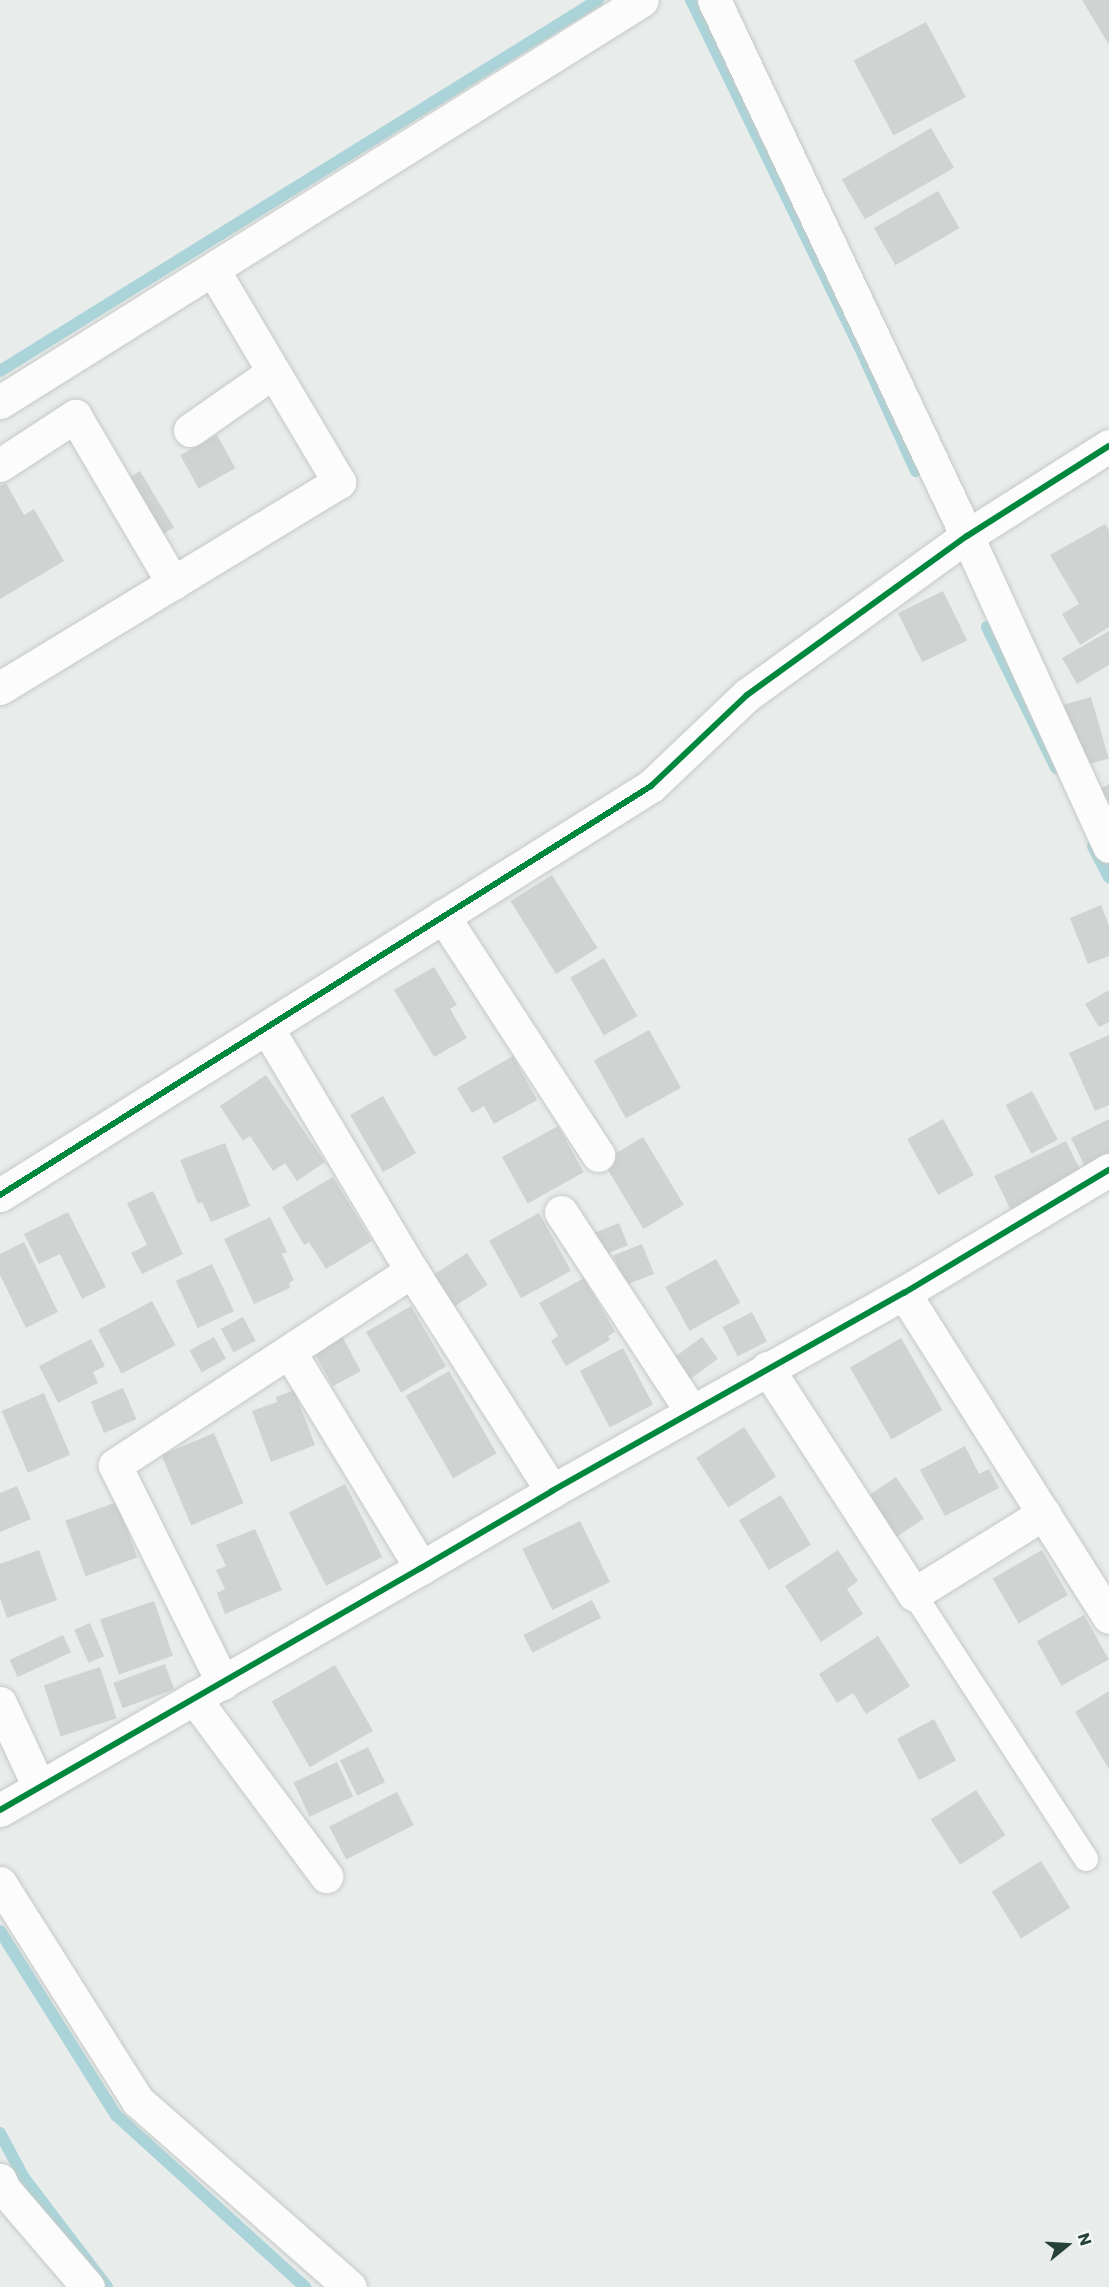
<!DOCTYPE html>
<html>
<head>
<meta charset="utf-8">
<style>
	body { margin:0 }
	#map { position:relative; width:1109px; height:2287px; overflow:hidden; background:#e8ecea; font-family:Poppins,sans-serif }
	div>[style] { position:absolute }
	.stream>* { height:12px; margin:-6px; padding:0 6px; transform-origin:6px; border-radius:6px; background:#aad4d9 }
	.building>* { inset:0; background:#cfd3d1; transform-origin:0 0 }
	.roads { filter:drop-shadow(0 0 2px #c5c9c7) drop-shadow(0 0 2px #c5c9c7) }
	.service>* { height:24px; margin:-12px; padding:0 12px; transform-origin:12px; border-radius:12px; background:#fcfcfc }
	.minor>* { height:33px; margin:-16.5px; padding:0 16.5px; transform-origin:16.5px; border-radius:16.5px; background:#fcfcfc }
	.cycleway>* { height:6px; margin:-3px; padding:0 3px; transform-origin:3px; border-radius:3px; background:#00873e }
	span { translate:-50% -50%; white-space:nowrap; text-align:center; line-height:1.15; -webkit-text-stroke:5px #f7fbf9; paint-order:stroke }
	.north { position:absolute; left:1037px; top:2215px; width:60px; height:60px; -webkit-text-stroke:4px #f7fbf9; paint-order:stroke; rotate:72deg; font-size:16px; font-weight:700; line-height:24px; text-align:center; color:#254139 }
	.north::after { content:''; display:block; margin:auto; width:21px; height:27px; background:#254139; clip-path:polygon(50% 0,100% 100%,50% 72%,0 100%) }
</style>
</head>
<body>
<div id="map">
	<div class="stream">
		<div style="left:691px;top:0;width:401px;rotate:64.1deg"></div>
		<div style="left:866px;top:361px;width:121px;rotate:65.6deg"></div>
		<div style="left:0;top:371px;width:704px;rotate:-31.82deg"></div>
		<div style="left:987px;top:627px;width:157px;rotate:63.9deg"></div>
		<div style="left:1093px;top:846px;width:35px;rotate:63deg"></div>
		<div style="left:0;top:1931px;width:218px;rotate:57.8deg"></div>
		<div style="left:116px;top:2115px;width:256px;rotate:42.3deg"></div>
		<div style="left:0;top:2133px;width:51px;rotate:61.9deg"></div>
		<div style="left:24px;top:2178px;width:137px;rotate:52.7deg"></div>
	</div>
	<div class="building">
		<div style="clip-path:polygon(1082px 0,1109px 0,1109px 45px)"></div>
		<div style="left:926px;top:22px;width:85px;height:82px;rotate:62deg"></div>
		<div style="left:931px;top:128px;width:46px;height:103px;rotate:60deg"></div>
		<div style="left:938px;top:191px;width:43px;height:74px;rotate:60deg"></div>
		<div style="left:217px;top:435px;width:38px;height:42px;rotate:61deg"></div>
		<div style="left:140px;top:471px;width:66px;height:22px;rotate:59deg"></div>
		<div style="clip-path:polygon(6px 483px,24px 515px,34px 509px,64px 561px,0 599px,0 486px)"></div>
		<div style="clip-path:polygon(1105px 524px,1109px 530px,1109px 627px,1080px 645px,1062px 614px,1079px 604px,1050px 555px)"></div>
		<div style="left:943px;top:591px;width:55px;height:50px;rotate:64deg"></div>
		<div style="clip-path:polygon(1109px 631px,1109px 665px,1077px 684px,1062px 658px)"></div>
		<div style="left:1091px;top:697px;width:64px;height:29px;rotate:74deg"></div>
		<div style="clip-path:polygon(1109px 784px,1109px 807px,1099px 790px)"></div>
		<div style="left:552px;top:875px;width:86px;height:49px;rotate:58deg"></div>
		<div style="clip-path:polygon(1101px 905px,1109px 925px,1109px 956px,1088px 964px,1070px 918px)"></div>
		<div style="left:604px;top:958px;width:67px;height:39px;rotate:60deg"></div>
		<div style="clip-path:polygon(434px 967px,457px 1005px,450px 1009px,467px 1038px,434px 1057px,394px 990px)"></div>
		<div style="clip-path:polygon(1109px 990px,1109px 1022px,1099px 1027px,1085px 1004px)"></div>
		<div style="left:649px;top:1030px;width:66px;height:63px;rotate:61deg"></div>
		<div style="clip-path:polygon(1109px 1035px,1109px 1105px,1095px 1111px,1069px 1053px)"></div>
		<div style="clip-path:polygon(513px 1056px,537px 1100px,494px 1124px,484px 1106px,472px 1113px,457px 1088px)"></div>
		<div style="clip-path:polygon(266px 1075px,325px 1162px,297px 1181px,285px 1163px,273px 1171px,250px 1136px,243px 1141px,220px 1106px)"></div>
		<div style="left:1032px;top:1091px;width:55px;height:30px;rotate:62deg"></div>
		<div style="left:383px;top:1096px;width:66px;height:38px;rotate:60deg"></div>
		<div style="left:943px;top:1119px;width:64px;height:41px;rotate:61deg"></div>
		<div style="clip-path:polygon(1109px 1119px,1109px 1159px,1087px 1171px,1071px 1138px)"></div>
		<div style="left:558px;top:1126px;width:53px;height:64px;rotate:61deg"></div>
		<div style="left:643px;top:1137px;width:79px;height:47px;rotate:59deg"></div>
		<div style="left:1066px;top:1141px;width:37px;height:80px;rotate:64deg"></div>
		<div style="clip-path:polygon(225px 1143px,250px 1206px,211px 1222px,202px 1202px,198px 1204px,180px 1160px)"></div>
		<div style="clip-path:polygon(333px 1177px,372px 1241px,326px 1269px,309px 1242px,304px 1245px,282px 1207px)"></div>
		<div style="clip-path:polygon(153px 1191px,183px 1254px,142px 1274px,131px 1253px,147px 1245px,127px 1203px)"></div>
		<div style="clip-path:polygon(68px 1212px,106px 1287px,82px 1299px,60px 1254px,39px 1264px,24px 1234px)"></div>
		<div style="left:539px;top:1213px;width:66px;height:57px;rotate:61deg"></div>
		<div style="clip-path:polygon(270px 1217px,287px 1252px,282px 1254px,294px 1280px,289px 1283px,290px 1288px,254px 1304px,224px 1239px)"></div>
		<div style="left:619px;top:1223px;width:24px;height:26px;rotate:68deg"></div>
		<div style="clip-path:polygon(24px 1242px,58px 1312px,26px 1328px,0 1275px,0 1254px)"></div>
		<div style="left:642px;top:1244px;width:32px;height:31px;rotate:68deg"></div>
		<div style="left:467px;top:1253px;width:38px;height:41px;rotate:57deg"></div>
		<div style="left:716px;top:1259px;width:50px;height:58px;rotate:61deg"></div>
		<div style="left:212px;top:1264px;width:52px;height:40px;rotate:65deg"></div>
		<div style="clip-path:polygon(584px 1278px,615px 1332px,608px 1336px,610px 1340px,566px 1366px,551px 1341px,558px 1336px,539px 1303px)"></div>
		<div style="left:152px;top:1301px;width:50px;height:61px;rotate:62deg"></div>
		<div style="left:411px;top:1306px;width:70px;height:52px;rotate:60deg"></div>
		<div style="left:752px;top:1312px;width:33px;height:33px;rotate:63deg"></div>
		<div style="left:243px;top:1317px;width:27px;height:25px;rotate:62deg"></div>
		<div style="left:342px;top:1336px;width:40px;height:32px;rotate:62deg"></div>
		<div style="left:214px;top:1337px;width:25px;height:28px;rotate:61deg"></div>
		<div style="left:702px;top:1337px;width:27px;height:39px;rotate:54deg"></div>
		<div style="left:901px;top:1338px;width:83px;height:59px;rotate:60deg"></div>
		<div style="clip-path:polygon(91px 1339px,105px 1366px,93px 1372px,98px 1383px,58px 1403px,39px 1366px)"></div>
		<div style="left:623px;top:1348px;width:64px;height:49px;rotate:62deg"></div>
		<div style="left:449px;top:1371px;width:95px;height:50px;rotate:60deg"></div>
		<div style="left:123px;top:1388px;width:34px;height:35px;rotate:67deg"></div>
		<div style="clip-path:polygon(294px 1390px,315px 1445px,271px 1462px,252px 1411px,277px 1402px,276px 1397px)"></div>
		<div style="left:44px;top:1393px;width:67px;height:46px;rotate:67deg"></div>
		<div style="left:744px;top:1427px;width:59px;height:57px;rotate:57deg"></div>
		<div style="left:214px;top:1433px;width:76px;height:57px;rotate:67deg"></div>
		<div style="clip-path:polygon(965px 1446px,979px 1474px,989px 1469px,999px 1488px,945px 1516px,920px 1470px)"></div>
		<div style="left:896px;top:1477px;width:50px;height:33px;rotate:56deg"></div>
		<div style="left:345px;top:1484px;width:82px;height:63px;rotate:63deg"></div>
		<div style="clip-path:polygon(17px 1486px,31px 1519px,0 1532px,0 1493px)"></div>
		<div style="left:781px;top:1495px;width:58px;height:49px;rotate:59deg"></div>
		<div style="left:117px;top:1502px;width:59px;height:55px;rotate:70deg"></div>
		<div style="left:580px;top:1521px;width:68px;height:64px;rotate:64deg"></div>
		<div style="clip-path:polygon(255px 1529px,282px 1590px,225px 1614px,217px 1593px,225px 1589px,216px 1570px,226px 1566px,216px 1545px)"></div>
		<div style="clip-path:polygon(39px 1550px,57px 1600px,7px 1618px,0 1598px,0 1564px)"></div>
		<div style="clip-path:polygon(838px 1550px,858px 1581px,847px 1589px,863px 1614px,821px 1642px,785px 1586px)"></div>
		<div style="left:1042px;top:1550px;width:52px;height:57px;rotate:60deg"></div>
		<div style="left:592px;top:1600px;width:20px;height:77px;rotate:63deg"></div>
		<div style="left:154px;top:1601px;width:58px;height:57px;rotate:71deg"></div>
		<div style="left:1084px;top:1615px;width:51px;height:54px;rotate:61deg"></div>
		<div style="left:90px;top:1623px;width:36px;height:17px;rotate:67deg"></div>
		<div style="left:63px;top:1635px;width:19px;height:59px;rotate:65deg"></div>
		<div style="clip-path:polygon(878px 1636px,910px 1686px,866px 1714px,853px 1693px,837px 1703px,819px 1674px)"></div>
		<div style="left:165px;top:1664px;width:27px;height:55px;rotate:70deg"></div>
		<div style="left:335px;top:1665px;width:76px;height:73px;rotate:60deg"></div>
		<div style="left:100px;top:1667px;width:54px;height:59px;rotate:72deg"></div>
		<div style="clip-path:polygon(1109px 1691px,1109px 1769px,1075px 1712px)"></div>
		<div style="left:934px;top:1719px;width:47px;height:42px;rotate:62deg"></div>
		<div style="left:368px;top:1747px;width:39px;height:31px;rotate:64deg"></div>
		<div style="left:337px;top:1762px;width:38px;height:48px;rotate:65deg"></div>
		<div style="left:976px;top:1790px;width:54px;height:54px;rotate:57deg"></div>
		<div style="left:397px;top:1792px;width:37px;height:76px;rotate:63deg"></div>
		<div style="left:1041px;top:1861px;width:55px;height:58px;rotate:58deg"></div>
	</div>
	<div class="roads">
		<div class="service">
			<div style="left:914px;top:1594px;width:316px;rotate:57deg"></div>
		</div>
		<div class="minor">
			<div style="left:714px;top:0;width:593px;rotate:64.73deg"></div>
			<div style="left:967px;top:536px;width:341px;rotate:65.4deg"></div>
			<div style="left:0;top:402px;width:757px;rotate:-32.05deg"></div>
			<div style="left:190px;top:430px;width:101px;rotate:-34.9deg"></div>
			<div style="left:0;top:465px;width:90px;rotate:-33.2deg"></div>
			<div style="left:75px;top:416px;width:194px;rotate:59.6deg"></div>
			<div style="left:0;top:688px;width:397px;rotate:-31.3deg"></div>
			<div style="left:339px;top:482px;width:247px;rotate:-120.7deg"></div>
			<div style="left:443px;top:916px;width:285px;rotate:57deg"></div>
			<div style="left:267px;top:1028px;width:283px;rotate:59.2deg"></div>
			<div style="left:412px;top:1271px;width:261px;rotate:57.5deg"></div>
			<div style="left:0;top:1195px;width:769px;rotate:-32.14deg"></div>
			<div style="left:651px;top:786px;width:132px;rotate:-43.5deg"></div>
			<div style="left:747px;top:695px;width:271px;rotate:-35.9deg"></div>
			<div style="left:967px;top:536px;width:168px;rotate:-32.4deg"></div>
			<div style="left:561px;top:1212px;width:239px;rotate:56.8deg"></div>
			<div style="left:904px;top:1293px;width:383px;rotate:57.7deg"></div>
			<div style="left:290px;top:1353px;width:252px;rotate:58.6deg"></div>
			<div style="left:767px;top:1368px;width:270px;rotate:57deg"></div>
			<div style="left:914px;top:1594px;width:153px;rotate:-31.9deg"></div>
			<div style="left:223px;top:1683px;width:243px;rotate:-116.4deg"></div>
			<div style="left:115px;top:1465px;width:355px;rotate:-33.2deg"></div>
			<div style="left:194px;top:1698px;width:222px;rotate:53.4deg"></div>
			<div style="left:0;top:1703px;width:93px;rotate:65.1deg"></div>
			<div style="left:0;top:1810px;width:486px;rotate:-29.9deg"></div>
			<div style="left:421px;top:1568px;width:152px;rotate:-30.4deg"></div>
			<div style="left:552px;top:1491px;width:404px;rotate:-29.4deg"></div>
			<div style="left:904px;top:1293px;width:239px;rotate:-31deg"></div>
			<div style="left:0;top:1883px;width:258px;rotate:57.7deg"></div>
			<div style="left:138px;top:2101px;width:282px;rotate:41.3deg"></div>
			<div style="left:0;top:2180px;width:10px;rotate:66deg"></div>
			<div style="left:4px;top:2189px;width:129px;rotate:49.4deg"></div>
		</div>
	</div>
	<div class="cycleway">
		<div style="left:0;top:1195px;width:769px;rotate:-32.14deg"></div>
		<div style="left:651px;top:786px;width:132px;rotate:-43.5deg"></div>
		<div style="left:747px;top:695px;width:271px;rotate:-35.9deg"></div>
		<div style="left:967px;top:536px;width:168px;rotate:-32.4deg"></div>
		<div style="left:0;top:1810px;width:486px;rotate:-29.9deg"></div>
		<div style="left:421px;top:1568px;width:152px;rotate:-30.4deg"></div>
		<div style="left:552px;top:1491px;width:404px;rotate:-29.4deg"></div>
		<div style="left:904px;top:1293px;width:239px;rotate:-31deg"></div>
	</div>
	<div class="north">N</div>
</div>
</body>
</html>
